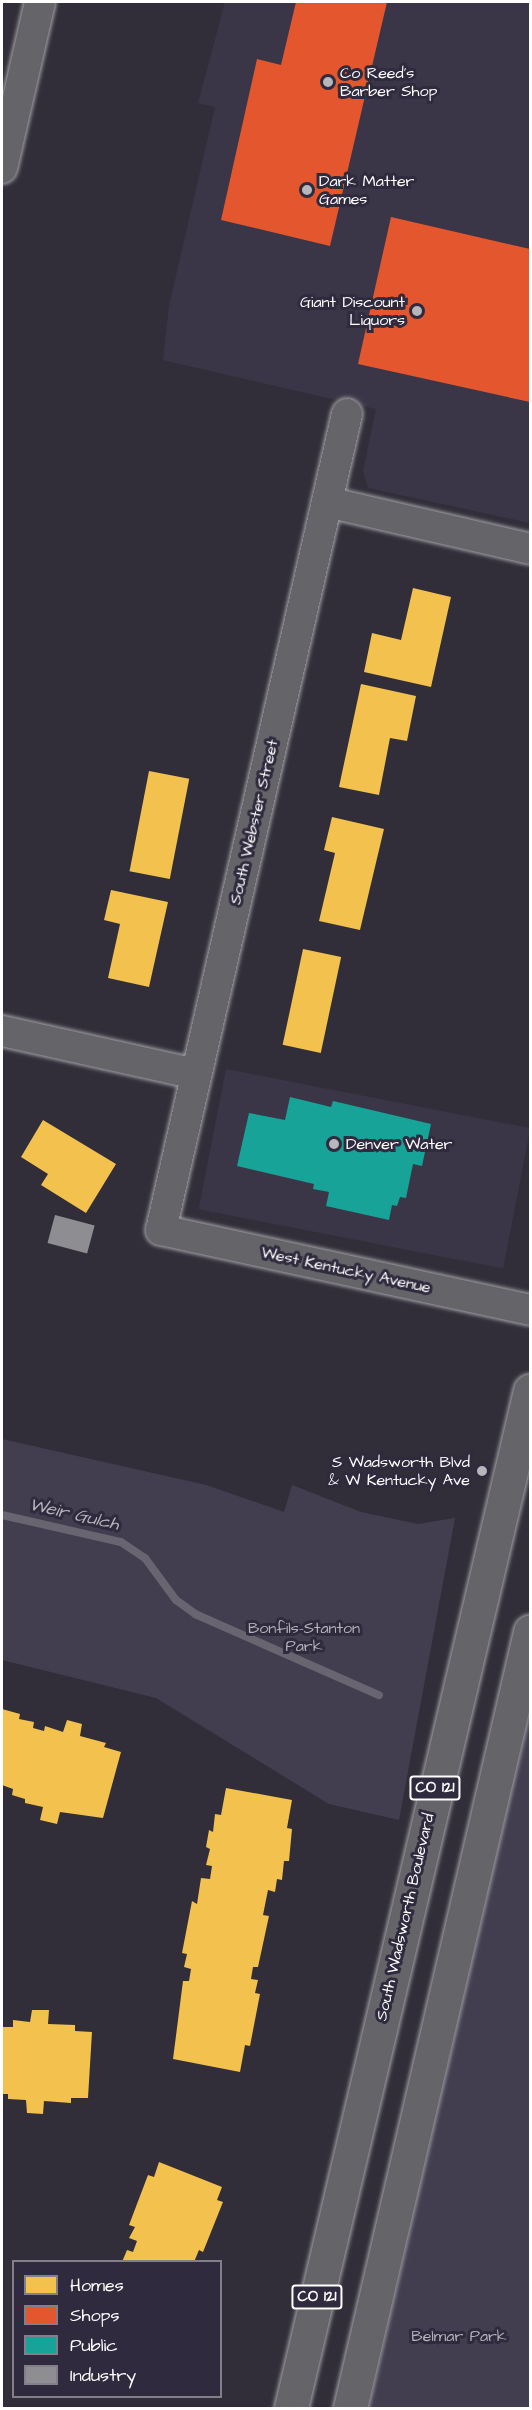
<!DOCTYPE html>
<html>
<head>
<meta charset="utf-8">
<style>
	body { margin:0 }
	#map { position:relative; width:532px; height:2410px; overflow:hidden; background:#312e39; font-family:"Architects Daughter",sans-serif }
	div>[style] { position:absolute }
	.built>* { inset:0; background:#3b3647; transform-origin:0 0 }
	.green>* { inset:0; background:#433e4f }
	.homes>* { inset:0; background:#f2c14e; transform-origin:0 0 }
	.shops>* { inset:0; background:#e4572e }
	.public>* { inset:0; background:#17a398 }
	.industry>* { inset:0; background:#8d8d92; transform-origin:0 0 }
	.stream>* { height:8px; margin:-4px; padding:0 4px; transform-origin:4px; border-radius:4px; background:#686571 }
	.roads { filter:drop-shadow(0 0 2px #a2a1a6) drop-shadow(0 0 2px #a2a1a6) }
	.minor>* { height:30px; margin:-15px; padding:0 15px; transform-origin:15px; border-radius:15px; background:#656469 }
	.primary>* { height:33px; margin:-16.5px; padding:0 16.5px; transform-origin:16.5px; border-radius:16.5px; background:#656469 }
	.dots>* { width:16px; height:16px; translate:-50% -50%; box-sizing:border-box; border:3px solid #2f2a3d; border-radius:50% }
	span { translate:-50% -50%; white-space:nowrap; text-align:center; line-height:1.15; -webkit-text-stroke:6px #2f2a3d; paint-order:stroke }
	.shield-label span { padding:2px 4px; background:#2f2a3d; border:2px solid; border-radius:4px; -webkit-text-stroke-width:0 }
	.shield-label { font-size:15px; color:#fff; font-weight:700 }
	.poi-label { font-size:16px; color:#fff }
	.left { translate:0 -50%; text-align:left }
	.right { translate:-100% -50%; text-align:right }
	.street-label { font-size:16px; color:#fff }
	.park-label { font-size:16px; color:#b5b3ba }
	.water-label { font-size:18px; color:#b6b4bb; font-style:italic }
	.frame { position:absolute; inset:0; border:3px solid #fff; pointer-events:none }
	.legend { position:absolute; left:12px; top:2260px; width:210px; height:138px; box-sizing:border-box; background:#2f2a3d; border:2px solid #827f8b; margin:0; padding:8px 10px; list-style:none; font-size:18px; color:#fff }
	.legend li { display:flex; align-items:center; gap:12px; height:30px }
	.legend b { width:30px; border:2px solid #827f8b }
</style>
</head>
<body>
<div id="map">
	<div class="built">
		<div style="clip-path:polygon(225px 2px,530px 2px,530px 523px,368px 488px,363px 471px,376px 409px,163px 360px,169px 306px,215px 107px,198px 103px)"></div>
		<div style="left:226px;top:1069px;width:310px;height:143px;rotate:11deg"></div>
	</div>
	<div class="green">
		<div style="clip-path:polygon(2px 1439px,206px 1485px,284px 1512px,292px 1485px,361px 1512px,418px 1524px,455px 1518px,399px 1820px,329px 1804px,156px 1698px,2px 1660px)"></div>
		<div style="clip-path:polygon(530px 1712px,530px 2408px,369px 2408px)"></div>
	</div>
	<div class="homes">
		<div style="clip-path:polygon(413px 588px,451px 597px,431px 687px,364px 672px,372px 633px,401px 640px)"></div>
		<div style="clip-path:polygon(361px 684px,416px 696px,407px 741px,390px 738px,379px 795px,339px 787px)"></div>
		<div style="left:149px;top:771px;width:41px;height:102px;rotate:11deg"></div>
		<div style="clip-path:polygon(332px 817px,384px 829px,360px 930px,319px 921px,335px 853px,324px 850px)"></div>
		<div style="clip-path:polygon(111px 890px,168px 902px,149px 987px,108px 978px,120px 924px,104px 920px)"></div>
		<div style="left:303px;top:949px;width:39px;height:98px;rotate:12deg"></div>
		<div style="clip-path:polygon(43px 1120px,116px 1164px,86px 1213px,41px 1185px,48px 1174px,21px 1157px)"></div>
		<div style="clip-path:polygon(2px 1709px,20px 1714px,19px 1719px,34px 1722px,33px 1728px,44px 1731px,45px 1726px,63px 1732px,67px 1720px,82px 1724px,80px 1736px,106px 1743px,104px 1747px,121px 1752px,103px 1818px,60px 1812px,57px 1824px,40px 1820px,43px 1807px,25px 1803px,25px 1799px,12px 1795px,13px 1789px,2px 1785px)"></div>
		<div style="clip-path:polygon(226px 1788px,292px 1800px,287px 1828px,292px 1829px,289px 1861px,284px 1861px,282px 1880px,277px 1879px,275px 1892px,268px 1890px,263px 1915px,269px 1916px,258px 1967px,253px 1967px,251px 1979px,258px 1980px,255px 1993px,260px 1994px,250px 2046px,245px 2045px,240px 2072px,173px 2059px,183px 1981px,189px 1981px,191px 1969px,184px 1967px,187px 1954px,182px 1953px,192px 1901px,197px 1904px,201px 1878px,210px 1879px,212px 1866px,206px 1865px,210px 1849px,206px 1847px,209px 1830px,213px 1832px,215px 1814px,221px 1815px)"></div>
		<div style="clip-path:polygon(32px 2010px,49px 2010px,48px 2024px,75px 2025px,75px 2031px,92px 2032px,88px 2098px,71px 2098px,71px 2103px,44px 2101px,43px 2114px,27px 2113px,26px 2100px,8px 2099px,8px 2094px,2px 2094px,2px 2027px,13px 2027px,13px 2020px,30px 2022px)"></div>
		<div style="clip-path:polygon(159px 2162px,222px 2187px,217px 2200px,223px 2202px,203px 2252px,199px 2250px,194px 2262px,122px 2262px,127px 2250px,133px 2252px,137px 2241px,129px 2238px,135px 2227px,129px 2225px,148px 2175px,154px 2177px)"></div>
	</div>
	<div class="shops">
		<div style="clip-path:polygon(296px 2px,387px 2px,330px 246px,221px 220px,257px 59px,281px 65px)"></div>
		<div style="clip-path:polygon(391px 217px,530px 249px,530px 402px,358px 364px)"></div>
	</div>
	<div class="public">
		<div style="clip-path:polygon(290px 1097px,331px 1107px,333px 1101px,431px 1124px,422px 1166px,413px 1164px,406px 1198px,400px 1197px,397px 1206px,392px 1205px,389px 1220px,326px 1206px,329px 1192px,313px 1189px,314px 1184px,237px 1166px,249px 1113px,285px 1120px)"></div>
	</div>
	<div class="industry">
		<div style="left:55px;top:1215px;width:41px;height:29px;rotate:15deg"></div>
	</div>
	<div class="stream">
		<div style="left:2px;top:1515px;width:122px;rotate:12.8deg"></div>
		<div style="left:121px;top:1542px;width:29px;rotate:34deg"></div>
		<div style="left:145px;top:1558px;width:52px;rotate:53.6deg"></div>
		<div style="left:176px;top:1600px;width:24px;rotate:36deg"></div>
		<div style="left:195px;top:1614px;width:201px;rotate:23.8deg"></div>
	</div>
	<div class="roads">
		<div class="minor">
			<div style="left:2px;top:168px;width:170px;rotate:-77.1deg"></div>
			<div style="left:347px;top:414px;width:837px;rotate:102.84deg"></div>
			<div style="left:161px;top:1230px;width:378px;rotate:12.2deg"></div>
			<div style="left:327px;top:502px;width:208px;rotate:13deg"></div>
			<div style="left:2px;top:1031px;width:199px;rotate:12.5deg"></div>
		</div>
		<div class="primary">
			<div style="left:291px;top:2408px;width:1045px;rotate:-76.78deg"></div>
			<div style="left:350px;top:2408px;width:797px;rotate:-76.94deg"></div>
		</div>
	</div>
	<div class="dots">
		<div style="left:328px;top:82px;background:#b7b6ba"></div>
		<div style="left:307px;top:190px;background:#b7b6ba"></div>
		<div style="left:417px;top:311px;background:#b7b6ba"></div>
		<div style="left:334px;top:1144px;background:#b7b6ba"></div>
		<div style="left:482px;top:1471px;background:#b7b6ba"></div>
	</div>
	<div class="shield-label">
		<span style="left:435px;top:1788px">CO 121</span>
		<span style="left:317px;top:2297px">CO 121</span>
	</div>
	<div class="poi-label">
		<span class="left" style="left:340px;top:82px">Co Reed's<br>Barber Shop</span>
		<span class="left" style="left:319px;top:190px">Dark Matter<br>Games</span>
		<span class="right" style="left:405px;top:311px">Giant Discount<br>Liquors</span>
		<span class="left" style="left:346px;top:1144px">Denver Water</span>
		<span class="right" style="left:470px;top:1471px">S Wadsworth Blvd<br>&amp; W Kentucky Ave</span>
	</div>
	<div class="street-label">
		<span style="left:254px;top:822px;rotate:-77deg">South Webster Street</span>
		<span style="left:346px;top:1270px;rotate:12deg">West Kentucky Avenue</span>
		<span style="left:405px;top:1917px;rotate:-77deg">South Wadsworth Boulevard</span>
	</div>
	<div class="park-label">
		<span style="left:304px;top:1637px">Bonfils-Stanton<br>Park</span>
		<span style="left:459px;top:2336px">Belmar Park</span>
	</div>
	<div class="water-label">
		<span style="left:74px;top:1515px;rotate:13deg">Weir Gulch</span>
	</div>
	<div class="frame"></div>
	<ul class="legend">
	<li><b style="height:16px;background:#f2c14e"></b>Homes</li>
	<li><b style="height:16px;background:#e4572e"></b>Shops</li>
	<li><b style="height:16px;background:#17a398"></b>Public</li>
	<li><b style="height:16px;background:#8d8d92"></b>Industry</li>
	</ul>
</div>
</body>
</html>
